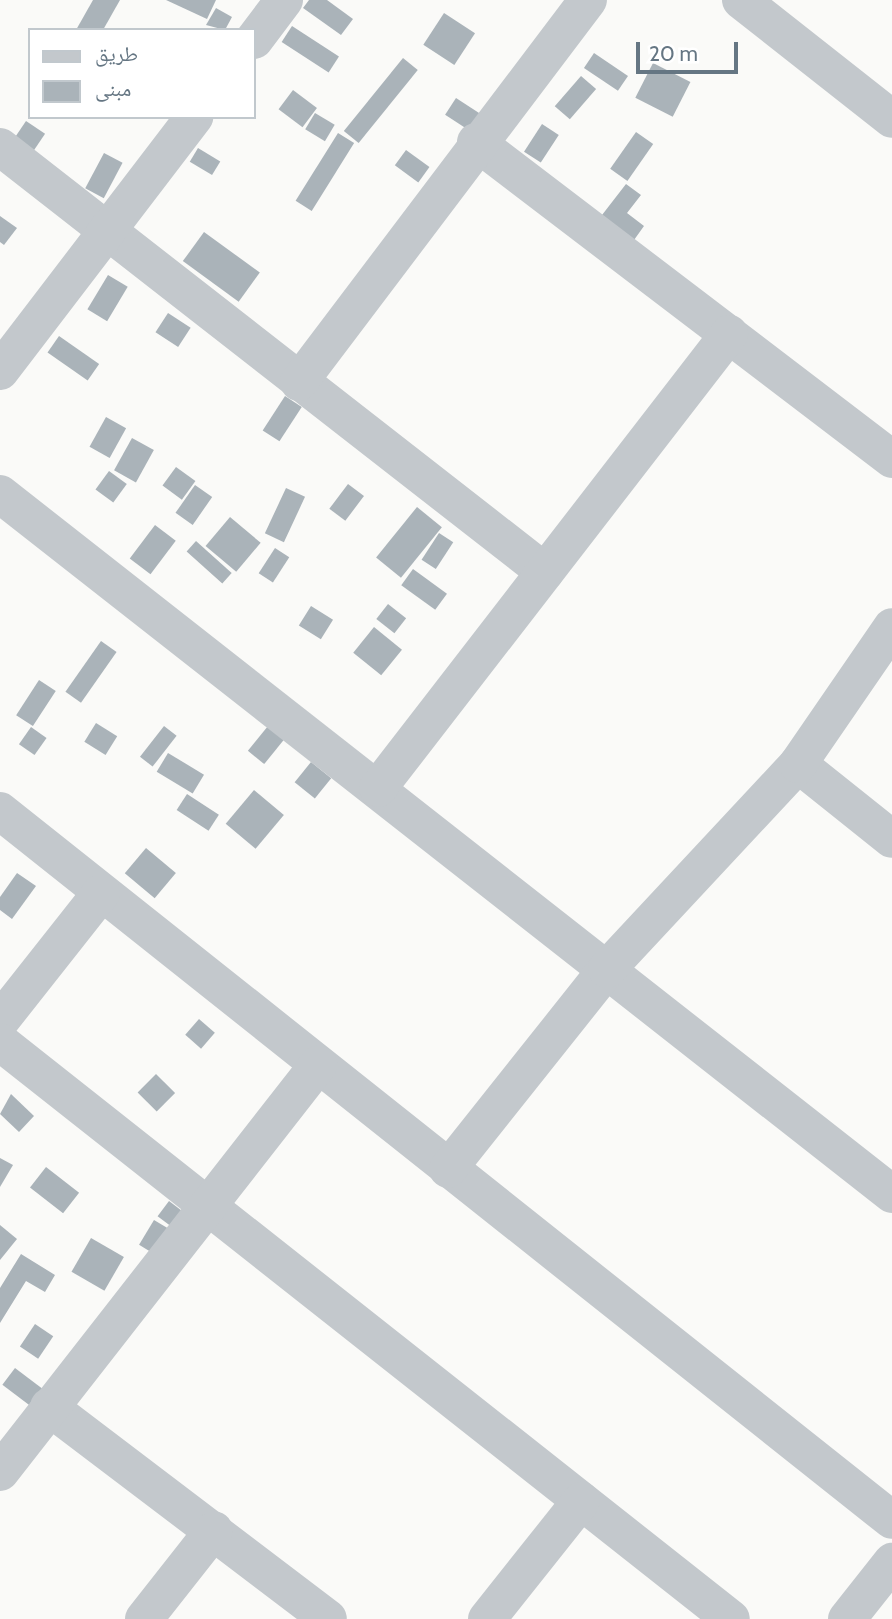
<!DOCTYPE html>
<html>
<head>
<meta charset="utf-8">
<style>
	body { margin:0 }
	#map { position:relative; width:892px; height:1619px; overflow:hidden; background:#fafaf8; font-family:Cabin,"Noto Naskh Arabic",sans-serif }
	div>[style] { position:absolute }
	.building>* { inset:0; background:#aab3b9; transform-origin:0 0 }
	.minor>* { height:38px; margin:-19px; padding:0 19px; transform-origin:19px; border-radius:19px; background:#c3c8cc }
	span { translate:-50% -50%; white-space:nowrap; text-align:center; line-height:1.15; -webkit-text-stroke:7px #fff; paint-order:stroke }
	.legend { position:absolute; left:28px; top:28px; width:228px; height:91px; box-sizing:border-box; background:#fff; border:2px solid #c1c8cd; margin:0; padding:9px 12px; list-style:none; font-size:21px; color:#657683 }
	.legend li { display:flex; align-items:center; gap:14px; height:35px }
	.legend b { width:35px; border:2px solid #c1c8cd }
	.scale { position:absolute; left:636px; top:42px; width:102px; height:32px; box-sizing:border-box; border:4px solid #657683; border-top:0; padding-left:9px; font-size:21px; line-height:24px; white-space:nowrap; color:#657683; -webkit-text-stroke:5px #fff; paint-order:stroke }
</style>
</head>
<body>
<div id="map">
	<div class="building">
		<div style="clip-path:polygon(93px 0,120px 0,103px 30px,76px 30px)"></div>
		<div style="clip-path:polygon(166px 0,216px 0,207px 19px)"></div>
		<div style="clip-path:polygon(309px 0,327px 0,353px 19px,341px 35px,303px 8px)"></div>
		<div style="clip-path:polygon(216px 8px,232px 17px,225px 30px,206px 25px)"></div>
		<div style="left:444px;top:13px;width:37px;height:38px;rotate:33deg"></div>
		<div style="left:292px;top:26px;width:56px;height:19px;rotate:33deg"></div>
		<div style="left:594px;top:53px;width:41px;height:18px;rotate:34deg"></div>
		<div style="left:403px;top:58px;width:19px;height:94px;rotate:39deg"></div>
		<div style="left:653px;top:63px;width:42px;height:39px;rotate:27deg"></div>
		<div style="left:581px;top:76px;width:20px;height:40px;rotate:41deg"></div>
		<div style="left:293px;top:90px;width:30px;height:24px;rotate:37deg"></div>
		<div style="left:456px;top:98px;width:33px;height:20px;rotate:33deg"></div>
		<div style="left:315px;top:113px;width:23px;height:19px;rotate:31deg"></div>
		<div style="left:26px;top:121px;width:23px;height:22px;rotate:34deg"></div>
		<div style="left:542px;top:124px;width:20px;height:33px;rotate:33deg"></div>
		<div style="left:636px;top:132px;width:21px;height:45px;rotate:35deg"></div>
		<div style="left:338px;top:133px;width:19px;height:80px;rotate:32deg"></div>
		<div style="left:198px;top:148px;width:26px;height:16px;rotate:31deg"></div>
		<div style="left:406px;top:150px;width:29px;height:19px;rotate:36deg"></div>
		<div style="left:104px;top:153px;width:21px;height:40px;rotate:28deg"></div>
		<div style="clip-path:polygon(626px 184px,641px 195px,627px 213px,644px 226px,634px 240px,602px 215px)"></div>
		<div style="clip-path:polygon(0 216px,17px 228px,4px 245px,0 242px)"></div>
		<div style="left:204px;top:232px;width:69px;height:36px;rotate:36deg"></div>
		<div style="left:108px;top:275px;width:23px;height:40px;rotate:31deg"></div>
		<div style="left:168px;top:313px;width:27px;height:23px;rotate:33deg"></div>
		<div style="left:59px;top:336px;width:49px;height:20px;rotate:35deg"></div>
		<div style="left:285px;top:396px;width:20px;height:41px;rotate:33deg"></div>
		<div style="left:106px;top:417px;width:23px;height:34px;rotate:29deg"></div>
		<div style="left:132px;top:438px;width:25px;height:37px;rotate:29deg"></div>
		<div style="left:176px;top:467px;width:24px;height:23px;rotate:36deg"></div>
		<div style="left:109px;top:471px;width:22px;height:23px;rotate:36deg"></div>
		<div style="left:348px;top:484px;width:20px;height:31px;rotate:37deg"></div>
		<div style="left:195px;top:485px;width:21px;height:34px;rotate:35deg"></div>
		<div style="left:286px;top:488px;width:21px;height:50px;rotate:25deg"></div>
		<div style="left:417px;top:507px;width:32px;height:65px;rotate:39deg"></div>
		<div style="left:230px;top:517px;width:40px;height:38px;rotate:40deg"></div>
		<div style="left:155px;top:525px;width:26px;height:42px;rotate:37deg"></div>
		<div style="left:439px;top:533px;width:17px;height:32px;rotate:33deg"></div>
		<div style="left:196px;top:541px;width:48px;height:14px;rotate:42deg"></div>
		<div style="left:275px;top:548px;width:17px;height:30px;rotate:33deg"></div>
		<div style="left:413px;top:569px;width:42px;height:20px;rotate:36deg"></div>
		<div style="left:388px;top:604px;width:23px;height:19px;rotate:38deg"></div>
		<div style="left:311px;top:606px;width:26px;height:23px;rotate:32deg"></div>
		<div style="left:374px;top:627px;width:36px;height:33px;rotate:39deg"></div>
		<div style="left:101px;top:641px;width:19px;height:62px;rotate:35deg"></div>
		<div style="left:39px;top:680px;width:20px;height:42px;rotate:33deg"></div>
		<div style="left:96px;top:723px;width:25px;height:22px;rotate:32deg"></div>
		<div style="left:164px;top:726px;width:16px;height:39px;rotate:38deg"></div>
		<div style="left:268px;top:726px;width:21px;height:32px;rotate:39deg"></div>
		<div style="left:31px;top:727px;width:19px;height:21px;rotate:35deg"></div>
		<div style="left:168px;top:753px;width:42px;height:22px;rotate:31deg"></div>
		<div style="left:311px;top:762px;width:26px;height:26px;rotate:39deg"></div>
		<div style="left:254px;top:790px;width:39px;height:44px;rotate:40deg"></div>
		<div style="left:187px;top:794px;width:38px;height:19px;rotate:33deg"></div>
		<div style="left:146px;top:848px;width:39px;height:33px;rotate:40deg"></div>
		<div style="clip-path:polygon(17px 873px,36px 886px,12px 919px,0 910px,0 897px)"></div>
		<div style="left:199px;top:1019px;width:21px;height:21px;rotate:41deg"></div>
		<div style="left:156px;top:1074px;width:27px;height:26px;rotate:45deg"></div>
		<div style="clip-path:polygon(11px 1094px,34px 1116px,19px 1132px,0 1114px)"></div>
		<div style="clip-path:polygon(0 1158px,13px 1165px,0 1187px)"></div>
		<div style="left:46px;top:1167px;width:42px;height:26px;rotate:38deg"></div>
		<div style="left:169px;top:1201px;width:21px;height:19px;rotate:37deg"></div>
		<div style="left:154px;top:1220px;width:21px;height:29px;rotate:31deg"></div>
		<div style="clip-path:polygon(0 1225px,17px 1239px,0 1260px)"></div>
		<div style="left:91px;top:1238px;width:38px;height:39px;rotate:30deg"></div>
		<div style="clip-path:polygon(21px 1254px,55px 1275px,45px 1292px,26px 1281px,0 1323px,0 1288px)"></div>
		<div style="left:35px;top:1324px;width:22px;height:27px;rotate:34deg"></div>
		<div style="left:15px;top:1368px;width:36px;height:21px;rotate:37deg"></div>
	</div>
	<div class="minor">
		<div style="left:741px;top:0;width:192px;rotate:38.2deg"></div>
		<div style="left:254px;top:40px;width:50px;rotate:-53.1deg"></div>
		<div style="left:476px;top:142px;width:523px;rotate:37.31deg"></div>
		<div style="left:0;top:147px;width:691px;rotate:37.95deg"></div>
		<div style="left:0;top:371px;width:320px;rotate:-52.6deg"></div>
		<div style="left:299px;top:382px;width:479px;rotate:-52.9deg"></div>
		<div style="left:0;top:494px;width:1134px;rotate:38.12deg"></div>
		<div style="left:798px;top:764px;width:120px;rotate:38.6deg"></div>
		<div style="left:378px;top:788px;width:574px;rotate:-52.29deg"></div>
		<div style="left:0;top:811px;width:1139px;rotate:38.48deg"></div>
		<div style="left:0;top:1021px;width:163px;rotate:-51.7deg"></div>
		<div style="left:0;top:1042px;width:931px;rotate:38.29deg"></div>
		<div style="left:448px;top:1169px;width:256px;rotate:-51.5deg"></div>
		<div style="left:607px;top:969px;width:280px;rotate:-47deg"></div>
		<div style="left:798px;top:764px;width:166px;rotate:-55.5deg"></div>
		<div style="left:49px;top:1407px;width:350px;rotate:37.2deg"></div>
		<div style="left:0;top:1472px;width:517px;rotate:-52deg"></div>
		<div style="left:144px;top:1619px;width:113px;rotate:-51.8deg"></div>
		<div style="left:487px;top:1619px;width:151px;rotate:-51.5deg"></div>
		<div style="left:847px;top:1619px;width:73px;rotate:-51.7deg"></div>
	</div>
	<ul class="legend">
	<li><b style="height:9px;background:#c3c8cc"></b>طريق</li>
	<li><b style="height:19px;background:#aab3b9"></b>مبنى</li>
	</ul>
	<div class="scale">20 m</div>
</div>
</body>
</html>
